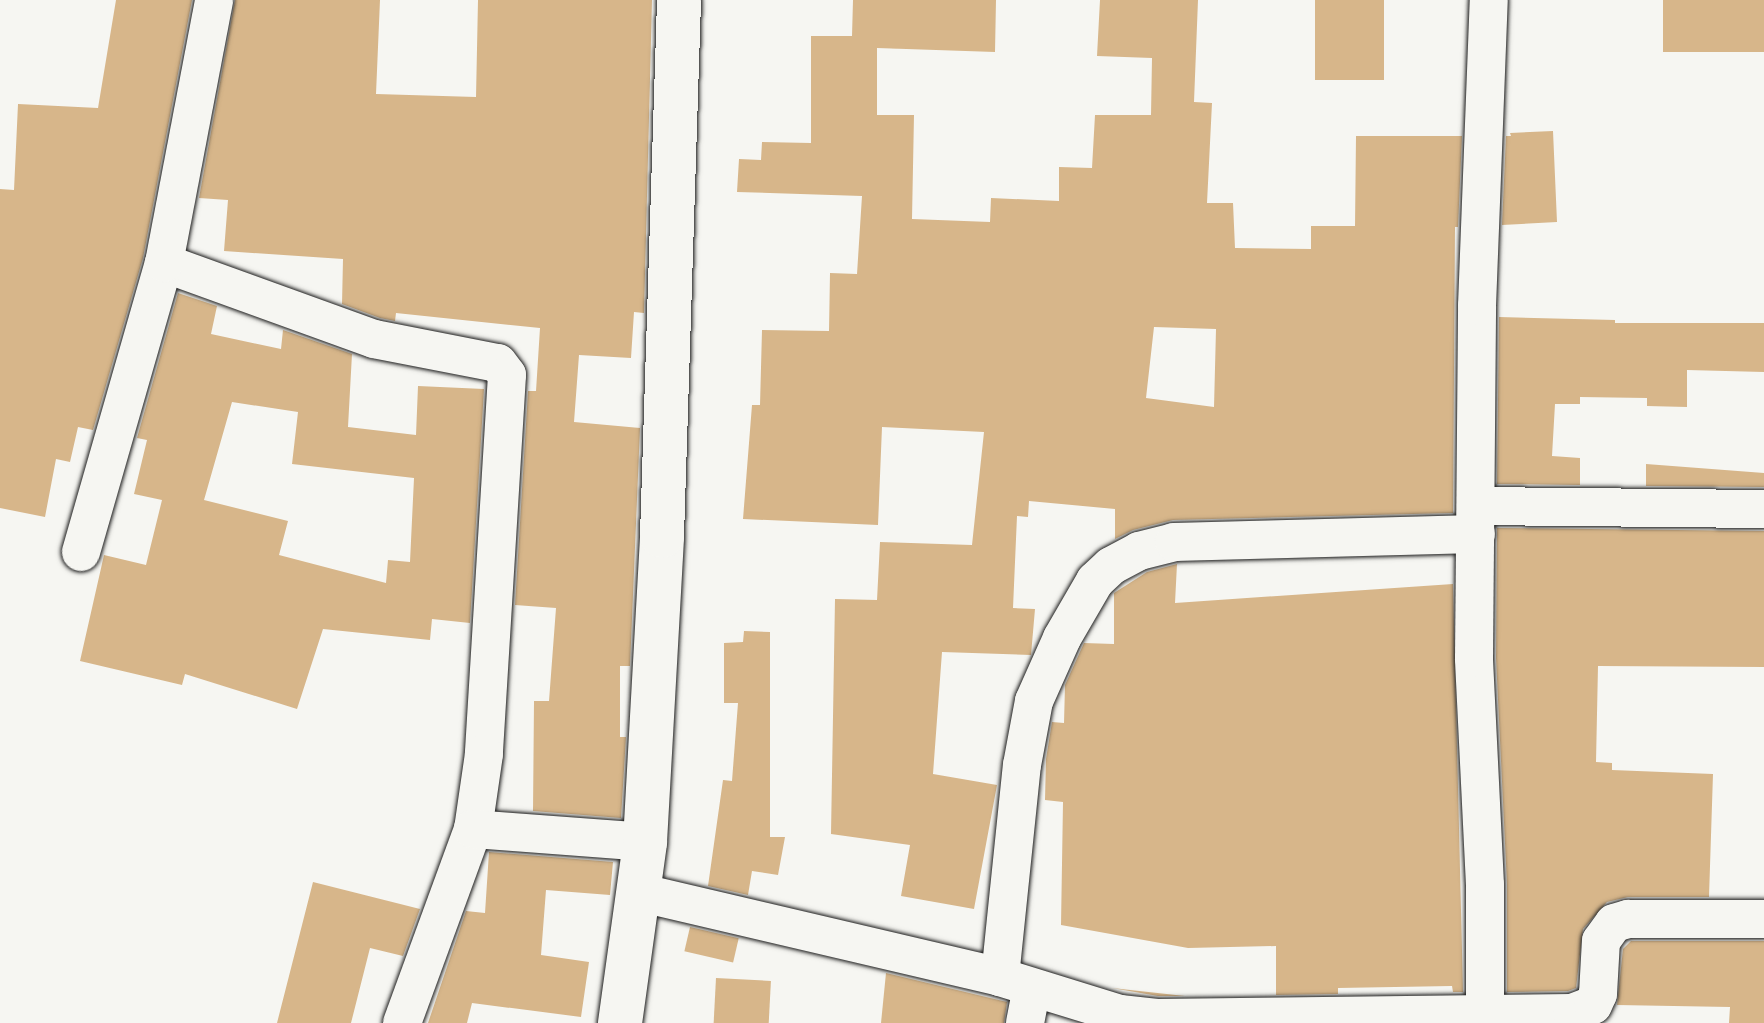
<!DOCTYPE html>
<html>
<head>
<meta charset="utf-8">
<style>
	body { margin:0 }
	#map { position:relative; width:1764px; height:1023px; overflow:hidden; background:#f6f6f2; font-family:"Patrick Hand",sans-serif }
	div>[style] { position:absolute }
	.building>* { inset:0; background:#d7b68a; transform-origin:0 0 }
	.roads { filter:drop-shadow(0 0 2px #1c1c1c) drop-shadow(0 0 2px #1c1c1c) }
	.minor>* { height:38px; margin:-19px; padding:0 19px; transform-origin:19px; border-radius:19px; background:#f6f6f2 }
	.tertiary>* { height:44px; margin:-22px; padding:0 22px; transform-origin:22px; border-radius:22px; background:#f6f6f2 }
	span { translate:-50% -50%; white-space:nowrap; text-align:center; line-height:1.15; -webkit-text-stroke:6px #f6f6f2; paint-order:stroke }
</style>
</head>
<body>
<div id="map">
	<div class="building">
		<div style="clip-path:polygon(116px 0,192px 0,143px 258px,93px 430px,78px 427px,70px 462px,56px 459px,45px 517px,0 508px,0 189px,14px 190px,18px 104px,98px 108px)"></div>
		<div style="clip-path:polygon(235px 0,380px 0,376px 94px,476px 97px,478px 0,652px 0,644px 313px,634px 312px,631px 358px,579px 355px,574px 422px,640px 428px,630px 666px,620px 666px,620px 737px,626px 737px,621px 818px,533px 811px,534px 701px,549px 701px,556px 608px,515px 605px,528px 391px,536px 391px,540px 328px,396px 313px,395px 321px,380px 318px,342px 304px,343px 259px,224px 251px,228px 200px,199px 198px)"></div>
		<div style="clip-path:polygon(evenodd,853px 0,996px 0,995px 52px,877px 48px,877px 115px,914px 115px,912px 219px,990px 222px,991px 198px,1059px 201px,1059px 167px,1092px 168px,1095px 115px,1151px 115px,1152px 58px,1097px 56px,1100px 0,1198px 0,1194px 102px,1212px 103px,1207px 203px,1233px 203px,1235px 248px,1311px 249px,1311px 226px,1355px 226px,1356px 136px,1462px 136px,1458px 227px,1455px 227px,1453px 513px,1173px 520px,1133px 530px,1115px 539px,1115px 509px,1029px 501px,1028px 517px,1017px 516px,1013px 608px,1035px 609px,1031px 655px,942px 652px,933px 774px,997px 785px,974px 909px,901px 896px,910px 845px,831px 834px,835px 599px,877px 600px,880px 542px,972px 545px,984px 432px,882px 427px,878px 525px,743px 519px,752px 405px,760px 405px,762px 330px,829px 331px,830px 273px,857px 274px,862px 196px,737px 192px,739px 159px,761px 160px,762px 142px,811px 143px,811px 36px,852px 36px,853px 0,1154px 327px,1216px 329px,1214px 407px,1146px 398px,1154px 327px)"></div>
		<div style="left:1315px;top:0;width:69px;height:80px"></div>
		<div style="left:1663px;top:0;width:101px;height:52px"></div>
		<div style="clip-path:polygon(1553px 131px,1557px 222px,1502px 225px,1506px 136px,1511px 136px,1510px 133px)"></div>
		<div style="clip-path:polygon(evenodd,178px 293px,217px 306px,211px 334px,281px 349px,283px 330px,352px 354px,348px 427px,416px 435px,418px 386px,484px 389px,470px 623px,432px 619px,430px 640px,323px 629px,297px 709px,185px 674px,182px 685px,80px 661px,104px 555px,146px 565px,162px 500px,134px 494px,147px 440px,137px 438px,178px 293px,232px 402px,298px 412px,292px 464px,414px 478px,410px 562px,388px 560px,386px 583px,279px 555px,288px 521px,204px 500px,232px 402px)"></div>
		<div style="clip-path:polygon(1499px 317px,1615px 320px,1615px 323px,1764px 323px,1764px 372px,1687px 370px,1687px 407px,1647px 406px,1647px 398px,1580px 397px,1580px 404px,1555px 404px,1552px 456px,1580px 458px,1580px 485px,1497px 484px)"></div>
		<div style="clip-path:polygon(1646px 464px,1764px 473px,1764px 487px,1646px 486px)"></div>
		<div style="clip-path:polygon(1497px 528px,1764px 531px,1764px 667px,1598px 666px,1596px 762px,1612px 763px,1612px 770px,1713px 774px,1709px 897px,1628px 897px,1607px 902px,1583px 929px,1576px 988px,1568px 991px,1507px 992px,1507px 884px,1496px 658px)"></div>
		<div style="clip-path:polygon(1177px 564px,1175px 603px,1453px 584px,1463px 992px,1453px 992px,1452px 986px,1338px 988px,1338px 994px,1276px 995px,1276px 946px,1188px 948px,1061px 925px,1063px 802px,1045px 800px,1046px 759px,1052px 722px,1064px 723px,1065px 685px,1084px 643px,1114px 644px,1114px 593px,1147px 572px)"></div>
		<div style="clip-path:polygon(744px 631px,770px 632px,770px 837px,785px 837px,778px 875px,752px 871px,748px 895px,708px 886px,723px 780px,732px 781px,738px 703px,724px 703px,724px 643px,743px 642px)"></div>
		<div style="clip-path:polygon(489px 852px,613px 862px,610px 895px,546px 890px,541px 955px,589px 962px,581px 1017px,472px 1003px,467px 1023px,428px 1023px,466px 911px,485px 913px)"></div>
		<div style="clip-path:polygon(313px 882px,420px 909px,403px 956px,370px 948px,351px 1023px,277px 1023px)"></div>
		<div style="left:690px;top:927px;width:50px;height:25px;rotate:13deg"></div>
		<div style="clip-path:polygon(1631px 941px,1764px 941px,1764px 1023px,1729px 1023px,1730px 1007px,1617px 1005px,1623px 949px)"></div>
		<div style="clip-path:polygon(886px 973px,1007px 1002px,1004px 1023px,881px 1023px)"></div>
		<div style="left:716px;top:978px;width:55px;height:45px;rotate:3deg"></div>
		<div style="clip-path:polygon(1112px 988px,1185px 996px,1158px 996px)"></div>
	</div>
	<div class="roads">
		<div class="minor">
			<div style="left:164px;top:263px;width:223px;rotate:19.9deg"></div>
			<div style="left:374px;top:339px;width:126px;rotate:11deg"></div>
			<div style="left:498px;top:363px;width:15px;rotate:53deg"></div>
			<div style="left:507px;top:375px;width:380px;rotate:93.5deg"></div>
			<div style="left:484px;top:754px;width:76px;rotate:98.3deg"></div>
			<div style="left:473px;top:829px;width:207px;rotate:110.1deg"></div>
			<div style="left:1477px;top:506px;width:287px;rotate:0.6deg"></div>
			<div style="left:81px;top:552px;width:301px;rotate:-74deg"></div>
			<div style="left:164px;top:263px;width:268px;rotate:-79.2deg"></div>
			<div style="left:473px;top:829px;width:172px;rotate:4.3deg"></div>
			<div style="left:638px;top:892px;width:372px;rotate:13.2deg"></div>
			<div style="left:1000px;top:977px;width:126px;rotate:17.1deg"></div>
			<div style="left:1120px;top:1014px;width:37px;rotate:6deg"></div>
			<div style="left:1157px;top:1018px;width:415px;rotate:-0.7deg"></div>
			<div style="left:1572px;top:1013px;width:22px;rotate:-21deg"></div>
			<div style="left:1593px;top:1005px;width:12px;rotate:-66deg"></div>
			<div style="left:1598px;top:994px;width:53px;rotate:-86.8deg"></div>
			<div style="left:1601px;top:941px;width:22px;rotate:-54deg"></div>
			<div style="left:1614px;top:923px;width:15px;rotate:-16deg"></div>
			<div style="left:1628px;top:919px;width:136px"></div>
			<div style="left:1000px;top:977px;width:213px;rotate:-84.1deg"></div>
			<div style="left:1022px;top:765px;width:65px;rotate:-79.4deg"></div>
			<div style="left:1034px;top:701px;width:69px;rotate:-66deg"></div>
			<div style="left:1062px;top:638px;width:66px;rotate:-59.9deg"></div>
			<div style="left:1095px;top:581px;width:22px;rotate:-43deg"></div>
			<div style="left:1111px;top:566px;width:32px;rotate:-28deg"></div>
			<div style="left:1139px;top:551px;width:36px;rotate:-14deg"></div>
			<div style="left:1174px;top:542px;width:302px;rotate:-1.5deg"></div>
			<div style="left:1485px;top:1012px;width:127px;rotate:-90deg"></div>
			<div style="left:1485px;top:885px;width:227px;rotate:-92.8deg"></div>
			<div style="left:1474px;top:658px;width:352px;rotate:-89.5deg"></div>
			<div style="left:1477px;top:306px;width:306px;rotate:-87.8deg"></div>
			<div style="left:1025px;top:1023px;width:36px;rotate:-79deg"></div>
		</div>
		<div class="tertiary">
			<div style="left:620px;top:1023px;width:183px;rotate:-82.1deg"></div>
			<div style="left:645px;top:842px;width:306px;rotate:-86.8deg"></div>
			<div style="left:662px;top:536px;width:536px;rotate:-88.18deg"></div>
		</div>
	</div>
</div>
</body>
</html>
